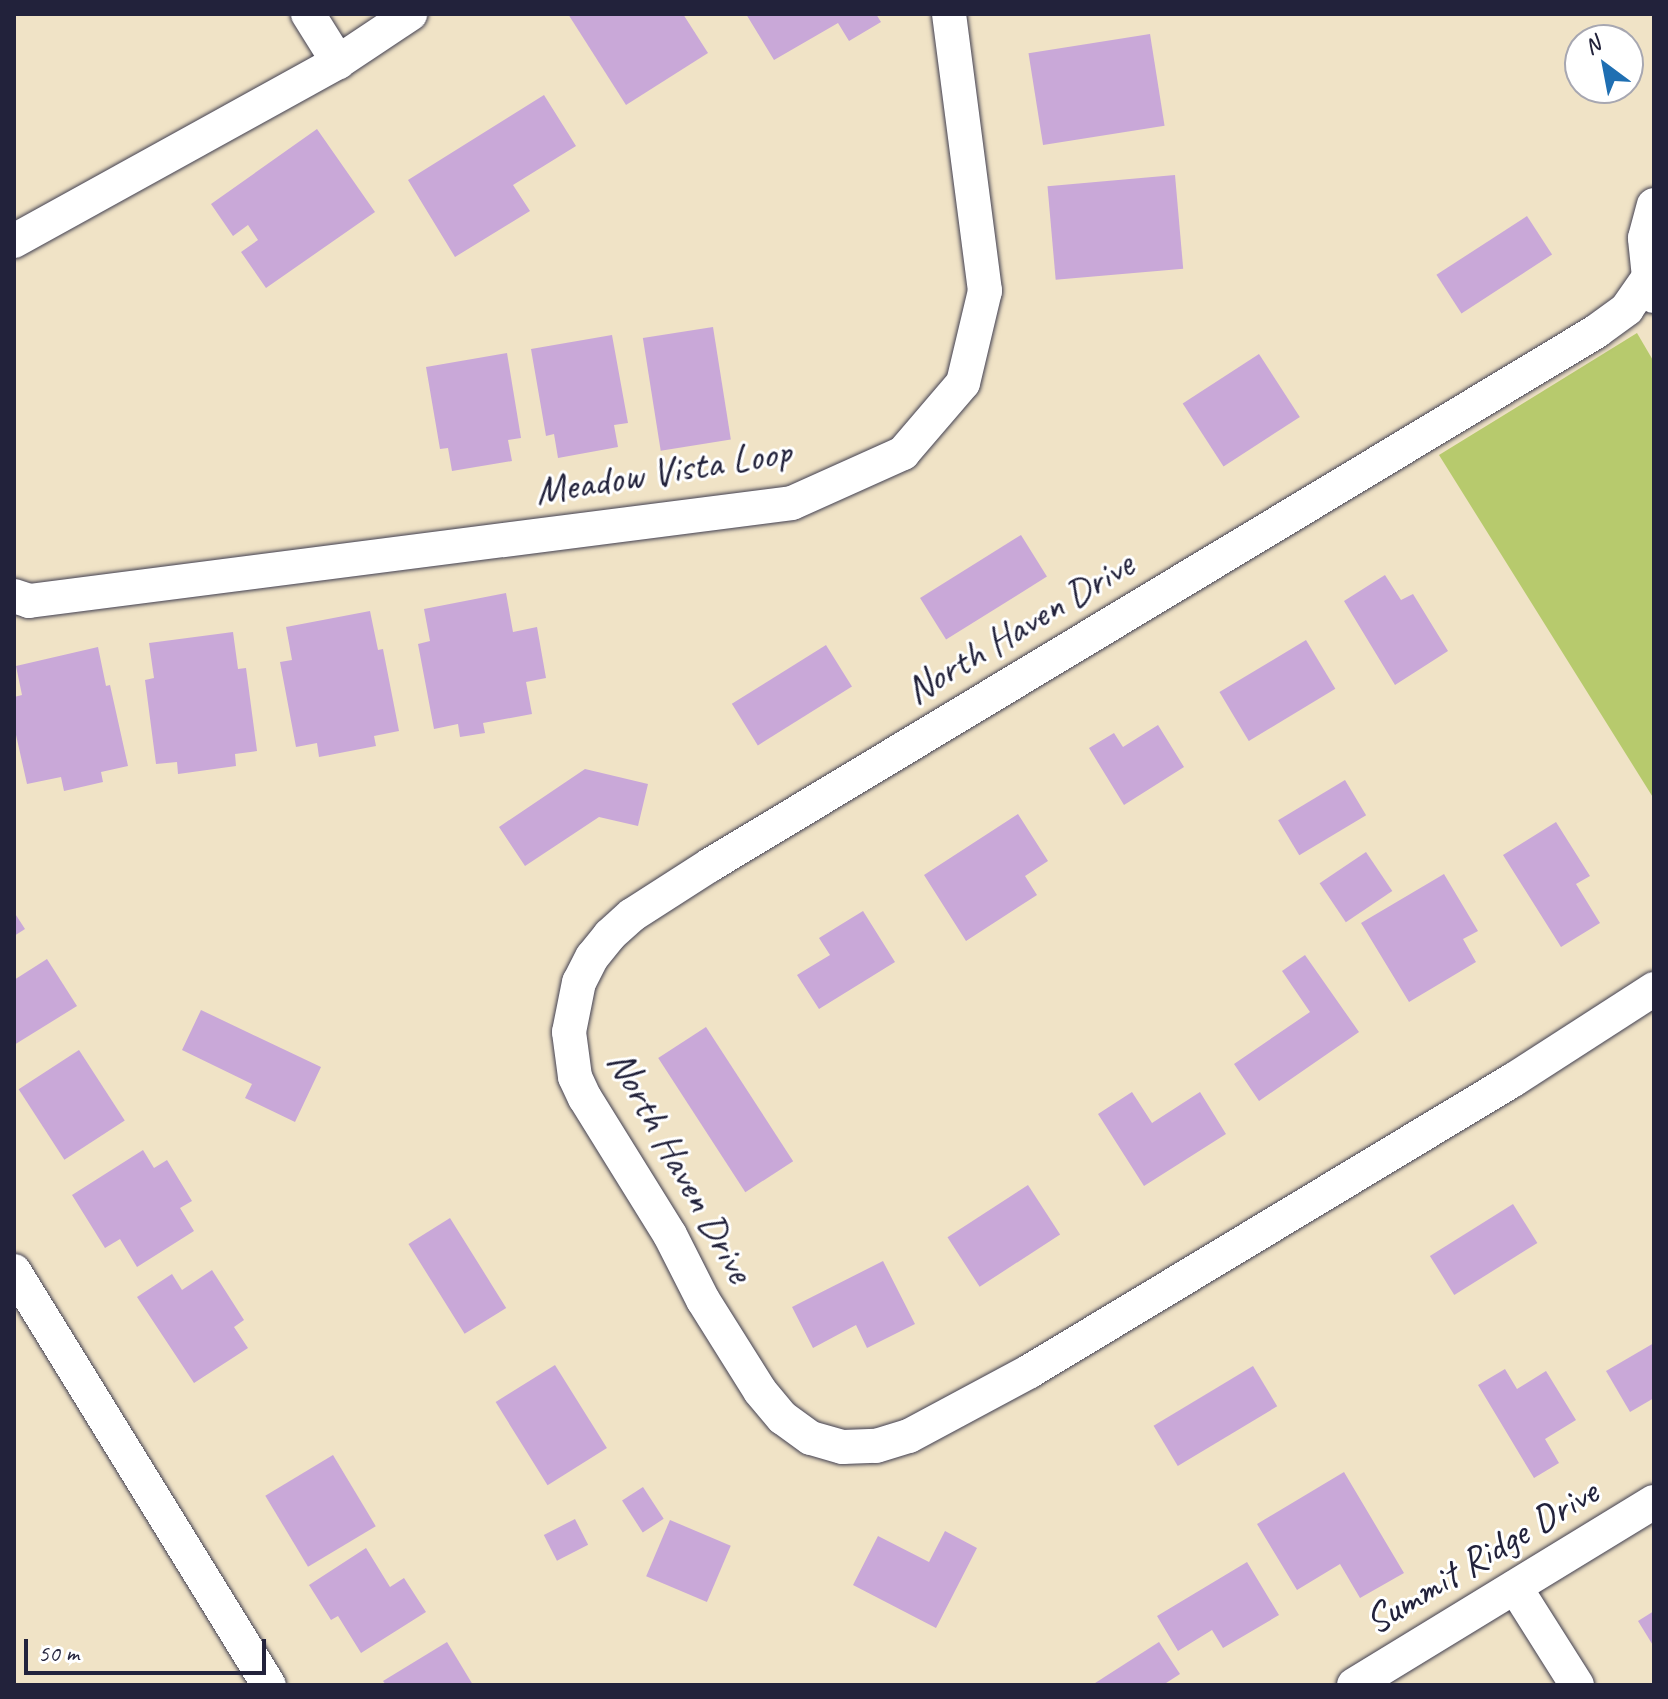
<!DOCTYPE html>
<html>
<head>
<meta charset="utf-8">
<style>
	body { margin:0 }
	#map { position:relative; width:1668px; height:1699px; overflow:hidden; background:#f0e3c6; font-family:Caveat,sans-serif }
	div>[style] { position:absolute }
	.green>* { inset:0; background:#b7ca6d }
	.building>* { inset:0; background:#c9a8d8; transform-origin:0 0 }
	.roads { filter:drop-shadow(0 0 2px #413f50) drop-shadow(0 0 2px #413f50) }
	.minor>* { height:34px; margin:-17px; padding:0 17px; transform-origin:17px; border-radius:17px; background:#fff }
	span { translate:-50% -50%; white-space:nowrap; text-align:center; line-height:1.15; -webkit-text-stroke:6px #fff; paint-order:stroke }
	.street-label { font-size:40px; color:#22223b }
	.frame { position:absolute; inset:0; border:16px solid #22223b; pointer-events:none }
	.north { position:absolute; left:1564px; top:24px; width:80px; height:80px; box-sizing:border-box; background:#fff; border:2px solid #a7a7b1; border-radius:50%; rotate:328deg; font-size:22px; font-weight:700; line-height:32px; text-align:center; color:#22223b }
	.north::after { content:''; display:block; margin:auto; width:28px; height:36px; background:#1f6fb2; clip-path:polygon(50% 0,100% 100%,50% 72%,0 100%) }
	.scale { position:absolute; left:24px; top:1639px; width:242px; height:36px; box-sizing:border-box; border:4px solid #22223b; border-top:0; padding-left:10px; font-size:24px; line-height:28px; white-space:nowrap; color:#22223b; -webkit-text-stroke:6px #fff; paint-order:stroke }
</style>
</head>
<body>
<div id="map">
	<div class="green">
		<div style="clip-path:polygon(1637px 333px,1654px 362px,1654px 799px,1439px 455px)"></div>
	</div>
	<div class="building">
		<div style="clip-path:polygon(568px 14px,683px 14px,708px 53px,626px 105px)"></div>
		<div style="clip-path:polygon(746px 14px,876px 14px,881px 22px,849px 41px,838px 23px,774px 60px)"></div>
		<div style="left:1150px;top:34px;width:93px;height:123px;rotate:81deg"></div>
		<div style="clip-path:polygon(544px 95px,576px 146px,513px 185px,530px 211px,455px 257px,408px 180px)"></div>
		<div style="clip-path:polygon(317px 129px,375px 212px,266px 288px,241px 252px,258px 240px,248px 225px,233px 236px,211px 204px)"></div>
		<div style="left:1175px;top:175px;width:94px;height:128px;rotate:85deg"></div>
		<div style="left:1527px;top:216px;width:46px;height:108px;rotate:57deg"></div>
		<div style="left:713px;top:327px;width:114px;height:71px;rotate:81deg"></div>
		<div style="clip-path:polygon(612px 335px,628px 423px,614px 425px,618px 447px,558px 458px,554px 434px,546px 436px,531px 349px)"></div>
		<div style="clip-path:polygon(507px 353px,521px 438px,508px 440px,512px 461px,452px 471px,448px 448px,440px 449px,426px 367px)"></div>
		<div style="left:1259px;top:354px;width:75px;height:91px;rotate:57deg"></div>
		<div style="left:1021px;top:535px;width:49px;height:119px;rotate:58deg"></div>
		<div style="clip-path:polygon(1385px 575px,1401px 600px,1413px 594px,1448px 651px,1395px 685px,1344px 601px)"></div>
		<div style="clip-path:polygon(506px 593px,513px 632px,537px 627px,546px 678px,526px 682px,532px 714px,483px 723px,485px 733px,460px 737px,458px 724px,434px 729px,418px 644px,430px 641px,424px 609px)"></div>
		<div style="clip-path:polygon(370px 611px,378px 650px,383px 649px,399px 731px,374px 736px,376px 746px,319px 757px,317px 743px,296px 747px,280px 662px,292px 660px,286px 627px)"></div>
		<div style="clip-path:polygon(233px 632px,238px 669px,246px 668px,257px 751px,235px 754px,236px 766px,178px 774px,177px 762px,156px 764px,145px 680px,154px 678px,149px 643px)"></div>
		<div style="left:1306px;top:640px;width:57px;height:101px;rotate:59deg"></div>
		<div style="left:826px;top:645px;width:49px;height:111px;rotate:58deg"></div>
		<div style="clip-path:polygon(98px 647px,106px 686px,110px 685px,128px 766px,101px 772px,103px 782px,64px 791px,61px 777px,27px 784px,14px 726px,14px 697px,22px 695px,16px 666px)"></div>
		<div style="clip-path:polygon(1158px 725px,1184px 767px,1124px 805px,1089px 748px,1114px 733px,1123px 747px)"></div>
		<div style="clip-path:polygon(585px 769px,648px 784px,638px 826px,599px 817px,525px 866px,499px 827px)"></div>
		<div style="left:1345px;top:780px;width:41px;height:78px;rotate:59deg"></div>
		<div style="clip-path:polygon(1018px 814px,1048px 861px,1025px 876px,1037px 895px,966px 941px,924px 875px)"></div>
		<div style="clip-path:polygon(1556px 822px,1590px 876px,1576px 884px,1600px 923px,1561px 947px,1503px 855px)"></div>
		<div style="left:1366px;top:852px;width:47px;height:56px;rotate:56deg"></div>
		<div style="clip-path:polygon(1444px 874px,1478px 931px,1463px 939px,1476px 962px,1409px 1002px,1361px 923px)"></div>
		<div style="clip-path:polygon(863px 911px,895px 962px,819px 1009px,797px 975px,830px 955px,819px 938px)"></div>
		<div style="clip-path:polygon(14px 912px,25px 929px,14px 936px)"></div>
		<div style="clip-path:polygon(1305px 955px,1359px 1032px,1259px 1101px,1234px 1064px,1310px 1012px,1282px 971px)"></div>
		<div style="clip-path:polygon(47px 959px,77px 1006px,14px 1045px,14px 980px)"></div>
		<div style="clip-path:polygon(201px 1010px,321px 1067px,295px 1122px,245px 1098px,252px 1084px,182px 1050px)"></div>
		<div style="left:706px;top:1027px;width:160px;height:57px;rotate:57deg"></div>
		<div style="left:79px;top:1050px;width:84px;height:72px;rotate:57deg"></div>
		<div style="clip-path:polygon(1132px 1092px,1152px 1123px,1200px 1092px,1226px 1134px,1144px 1186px,1098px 1114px)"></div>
		<div style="clip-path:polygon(143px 1150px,154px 1168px,167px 1160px,192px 1201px,180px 1208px,194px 1231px,137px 1267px,120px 1239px,105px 1248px,72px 1195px)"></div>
		<div style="left:1028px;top:1185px;width:59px;height:96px;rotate:57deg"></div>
		<div style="left:1513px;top:1204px;width:46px;height:98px;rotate:58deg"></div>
		<div style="left:450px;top:1218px;width:106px;height:49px;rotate:58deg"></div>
		<div style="clip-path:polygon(883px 1261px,915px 1324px,867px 1348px,856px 1325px,813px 1348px,792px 1307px)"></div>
		<div style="clip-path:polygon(212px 1270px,244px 1320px,234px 1327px,248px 1348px,194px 1383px,137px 1297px,172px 1274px,182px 1290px)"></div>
		<div style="clip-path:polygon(1654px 1343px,1654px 1398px,1630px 1412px,1606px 1371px)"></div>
		<div style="left:555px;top:1365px;width:98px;height:70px;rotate:58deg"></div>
		<div style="left:1253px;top:1366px;width:47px;height:116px;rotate:59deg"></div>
		<div style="clip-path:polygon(1505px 1369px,1517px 1389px,1546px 1371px,1576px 1420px,1545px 1439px,1559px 1463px,1534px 1478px,1478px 1385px)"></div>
		<div style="left:333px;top:1455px;width:83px;height:79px;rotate:59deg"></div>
		<div style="clip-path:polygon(1344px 1472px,1404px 1573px,1360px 1598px,1340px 1564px,1297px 1590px,1257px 1524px)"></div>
		<div style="left:643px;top:1487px;width:38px;height:25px;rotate:57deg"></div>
		<div style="left:575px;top:1519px;width:29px;height:35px;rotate:63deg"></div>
		<div style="left:670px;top:1520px;width:66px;height:61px;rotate:23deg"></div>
		<div style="clip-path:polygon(945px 1531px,977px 1548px,936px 1628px,853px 1585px,878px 1536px,929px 1562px)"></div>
		<div style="clip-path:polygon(366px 1548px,390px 1587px,404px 1578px,426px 1612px,361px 1653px,338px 1616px,331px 1620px,309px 1585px)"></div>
		<div style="clip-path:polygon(1247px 1562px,1279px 1615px,1223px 1648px,1212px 1630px,1178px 1651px,1157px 1616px)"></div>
		<div style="clip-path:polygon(1654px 1611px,1654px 1647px,1638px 1621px)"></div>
		<div style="clip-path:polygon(447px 1642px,473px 1685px,386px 1685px,383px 1681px)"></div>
		<div style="clip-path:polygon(1159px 1642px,1180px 1674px,1163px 1685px,1092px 1685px)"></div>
	</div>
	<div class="roads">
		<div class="minor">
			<div style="left:308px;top:14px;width:57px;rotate:58deg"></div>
			<div style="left:14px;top:241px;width:370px;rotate:-28.9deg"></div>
			<div style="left:338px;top:62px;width:87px;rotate:-33.7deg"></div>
			<div style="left:1649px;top:277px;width:39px;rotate:-96deg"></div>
			<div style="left:1645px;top:238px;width:34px;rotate:-75deg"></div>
			<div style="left:1654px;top:296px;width:20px;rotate:-105deg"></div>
			<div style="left:1649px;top:277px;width:39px;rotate:125deg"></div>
			<div style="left:1627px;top:309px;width:37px;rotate:144deg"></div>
			<div style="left:1597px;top:331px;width:1035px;rotate:148.95deg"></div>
			<div style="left:710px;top:865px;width:93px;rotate:147.3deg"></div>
			<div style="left:632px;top:915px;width:30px;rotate:138deg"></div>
			<div style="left:610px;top:935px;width:28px;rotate:129deg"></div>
			<div style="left:592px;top:957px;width:28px;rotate:117deg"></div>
			<div style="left:579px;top:982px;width:51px;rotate:101.3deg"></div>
			<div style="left:569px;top:1032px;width:45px;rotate:82.4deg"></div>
			<div style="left:575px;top:1077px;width:23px;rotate:65deg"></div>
			<div style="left:585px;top:1098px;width:161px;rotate:58.2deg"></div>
			<div style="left:670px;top:1235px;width:73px;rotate:63.1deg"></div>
			<div style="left:703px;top:1300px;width:107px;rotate:57.9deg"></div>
			<div style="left:760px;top:1391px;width:35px;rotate:50deg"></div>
			<div style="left:783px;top:1418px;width:34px;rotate:36deg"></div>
			<div style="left:811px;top:1438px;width:33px;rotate:16deg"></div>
			<div style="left:843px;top:1447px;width:33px;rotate:-2deg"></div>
			<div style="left:876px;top:1446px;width:34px;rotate:-17deg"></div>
			<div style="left:909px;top:1436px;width:137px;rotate:-28.2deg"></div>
			<div style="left:1030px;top:1371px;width:564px;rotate:-31.07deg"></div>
			<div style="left:1513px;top:1080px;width:168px;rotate:-32.8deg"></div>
			<div style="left:14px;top:596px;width:16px;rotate:18deg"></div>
			<div style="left:29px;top:601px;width:769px;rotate:-7.32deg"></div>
			<div style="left:792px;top:503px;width:122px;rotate:-24.2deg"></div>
			<div style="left:903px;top:453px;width:92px;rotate:-49.4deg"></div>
			<div style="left:963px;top:383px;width:95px;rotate:-76.6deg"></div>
			<div style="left:985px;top:291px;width:279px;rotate:-97.4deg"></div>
			<div style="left:14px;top:1271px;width:486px;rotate:58.4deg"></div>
			<div style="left:1515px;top:1587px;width:116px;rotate:57.7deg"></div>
			<div style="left:1354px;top:1685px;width:351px;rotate:-31.4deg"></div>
		</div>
	</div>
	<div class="street-label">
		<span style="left:663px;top:471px;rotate:-9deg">Meadow Vista Loop</span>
		<span style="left:1019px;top:627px;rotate:-31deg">North Haven Drive</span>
		<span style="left:681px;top:1166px;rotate:61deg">North Haven Drive</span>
		<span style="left:1481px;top:1556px;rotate:-31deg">Summit Ridge Drive</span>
	</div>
	<div class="frame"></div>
	<div class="north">N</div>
	<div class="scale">50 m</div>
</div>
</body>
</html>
